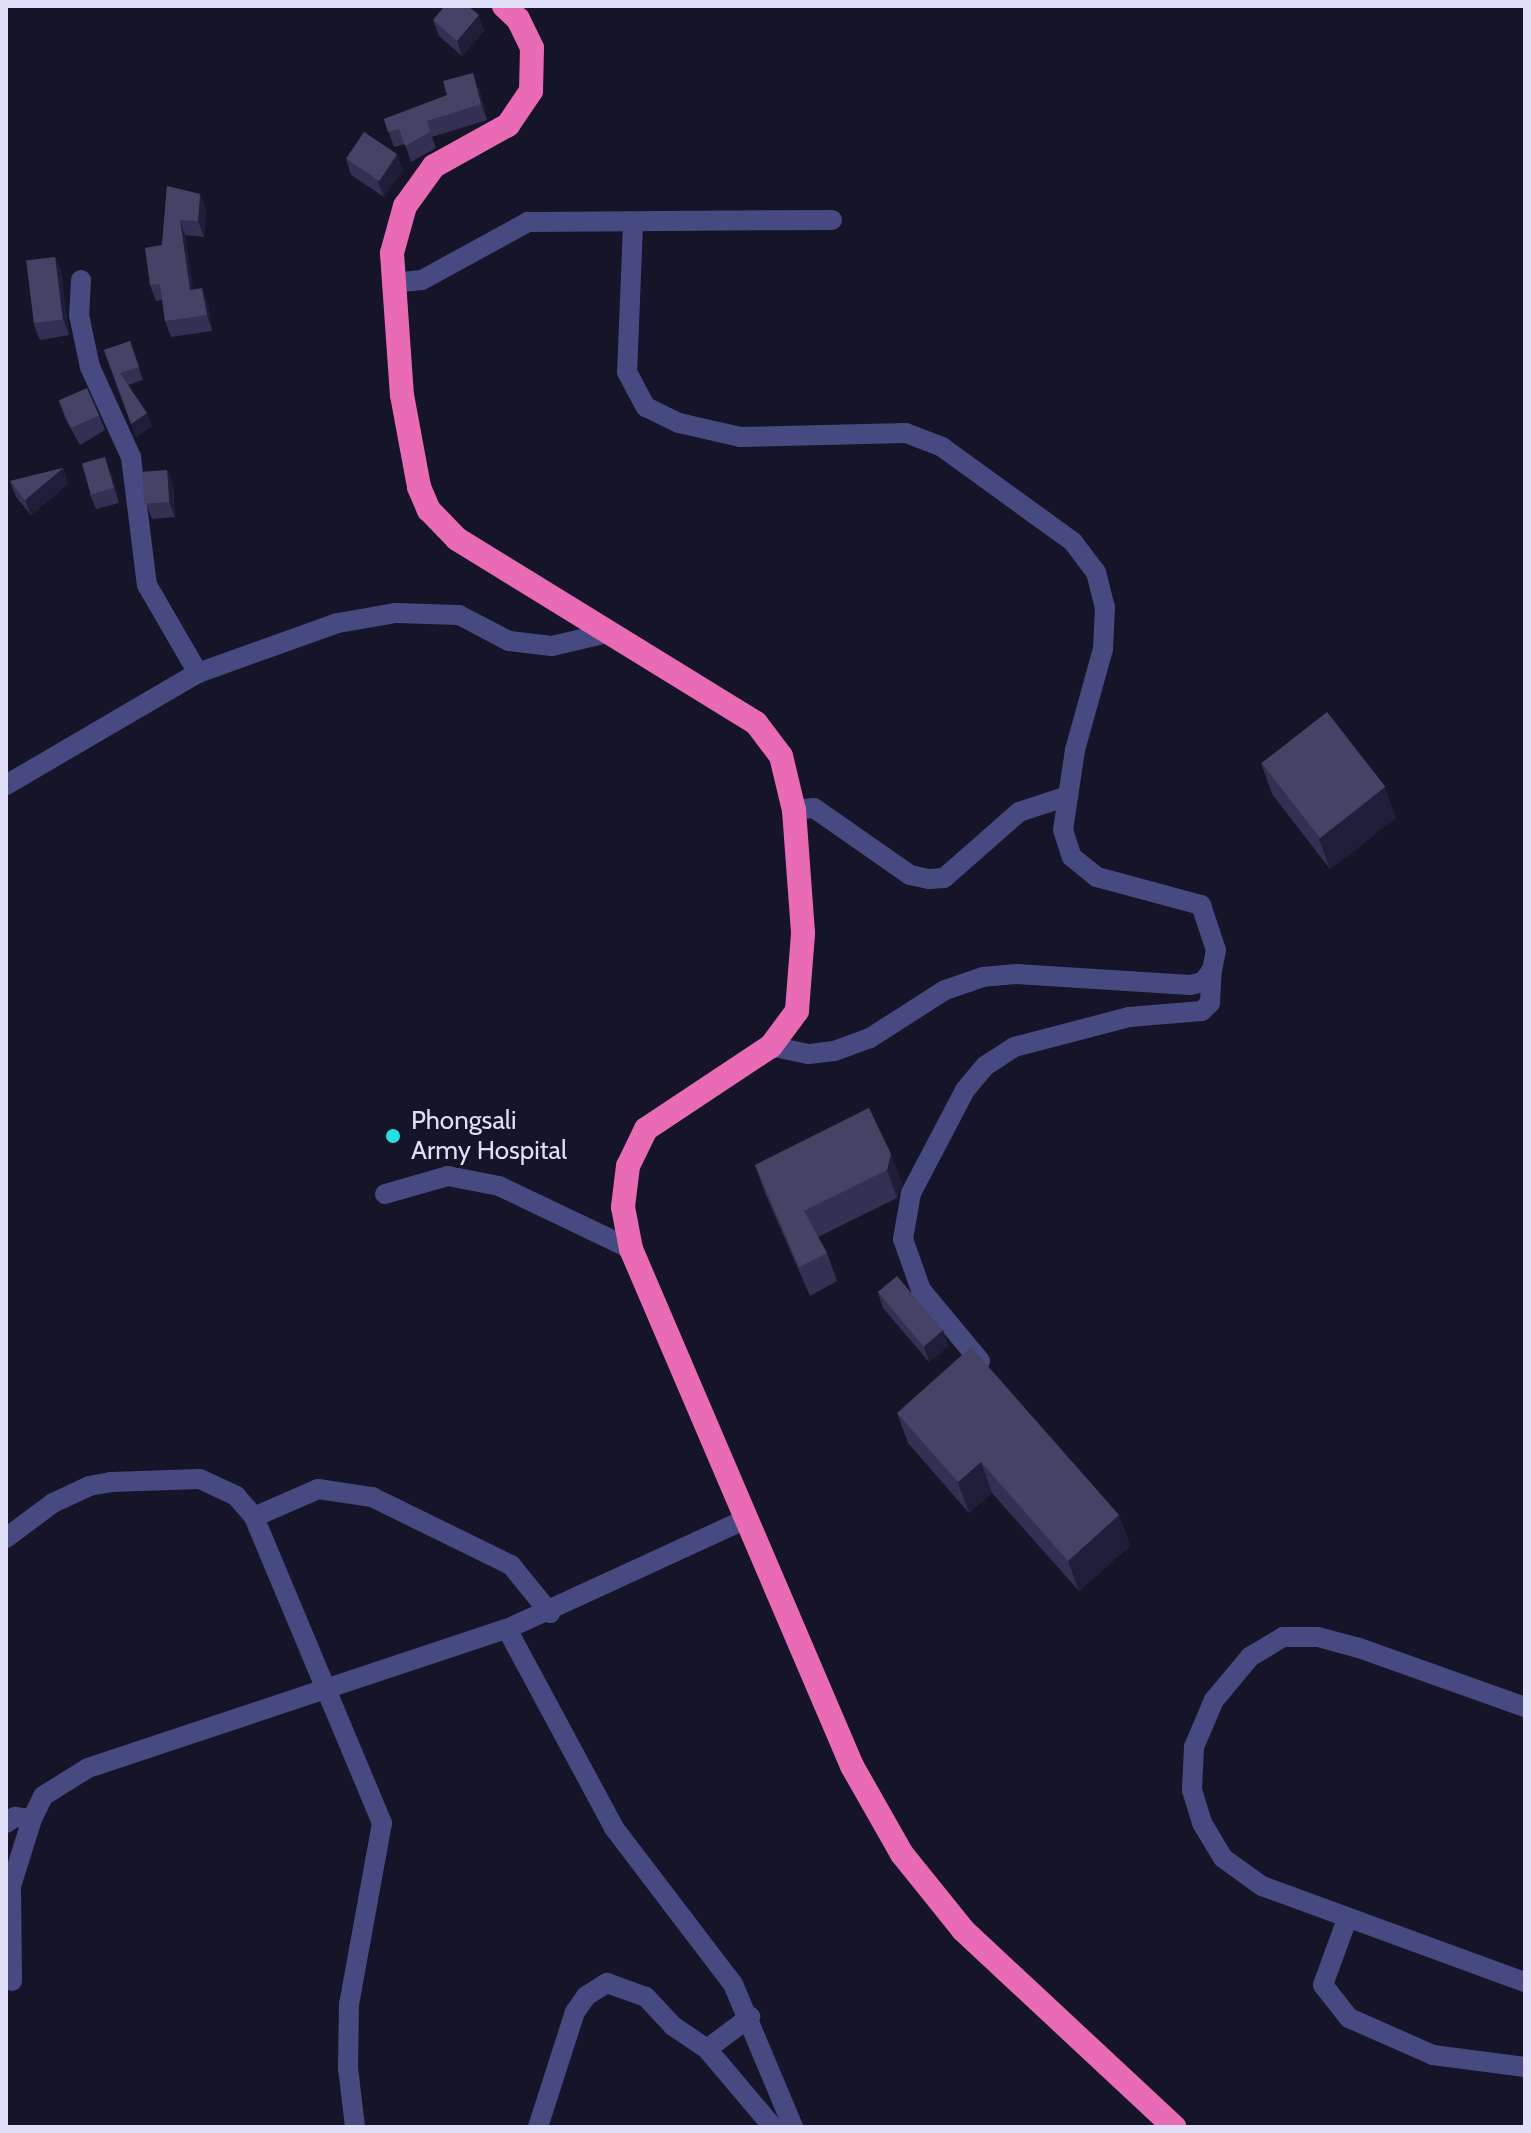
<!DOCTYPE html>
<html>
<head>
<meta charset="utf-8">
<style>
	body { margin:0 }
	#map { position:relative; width:1531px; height:2133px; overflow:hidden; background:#151428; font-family:Cabin,sans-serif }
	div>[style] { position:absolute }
	.minor>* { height:20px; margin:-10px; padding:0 10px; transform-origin:10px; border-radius:10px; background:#464a80 }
	.highway>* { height:24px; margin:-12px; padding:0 12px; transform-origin:12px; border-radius:12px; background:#ea6bb5 }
	.wall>* { inset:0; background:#333053 }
	.shaded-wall>* { inset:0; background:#1f1d3a }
	.building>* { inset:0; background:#454365; transform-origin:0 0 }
	.dots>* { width:22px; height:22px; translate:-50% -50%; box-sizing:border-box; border:4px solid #151428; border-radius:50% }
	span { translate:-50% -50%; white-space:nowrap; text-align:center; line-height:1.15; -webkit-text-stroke:6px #151428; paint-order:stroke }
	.poi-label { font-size:26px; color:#dfdffa }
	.left { translate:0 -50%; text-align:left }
	.frame { position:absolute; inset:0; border:8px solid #dfdffa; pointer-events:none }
</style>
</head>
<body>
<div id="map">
	<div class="minor">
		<div style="left:633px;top:225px;width:147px;rotate:92.3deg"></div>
		<div style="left:627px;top:372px;width:40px;rotate:62deg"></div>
		<div style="left:646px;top:407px;width:37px;rotate:26deg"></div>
		<div style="left:679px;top:423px;width:63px;rotate:12.9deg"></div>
		<div style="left:740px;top:437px;width:166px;rotate:-1.4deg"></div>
		<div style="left:906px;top:433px;width:39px;rotate:21deg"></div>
		<div style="left:942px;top:447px;width:162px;rotate:35.9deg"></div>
		<div style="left:1073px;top:542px;width:38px;rotate:53deg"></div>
		<div style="left:1096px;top:572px;width:36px;rotate:76deg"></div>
		<div style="left:1105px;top:607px;width:42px;rotate:92.7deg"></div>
		<div style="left:1103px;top:649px;width:105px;rotate:105.5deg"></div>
		<div style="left:1075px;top:750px;width:81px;rotate:98.5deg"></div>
		<div style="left:1063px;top:830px;width:28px;rotate:72deg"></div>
		<div style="left:1072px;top:857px;width:32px;rotate:39deg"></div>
		<div style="left:1097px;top:877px;width:108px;rotate:15.1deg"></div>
		<div style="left:1201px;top:905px;width:47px;rotate:71.6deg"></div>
		<div style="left:1216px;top:950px;width:20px;rotate:101deg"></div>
		<div style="left:1212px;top:970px;width:15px;rotate:127deg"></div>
		<div style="left:1203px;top:982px;width:13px;rotate:167deg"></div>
		<div style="left:1190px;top:985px;width:174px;rotate:-176.4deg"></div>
		<div style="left:1016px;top:974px;width:33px;rotate:175deg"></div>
		<div style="left:983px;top:977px;width:40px;rotate:161.1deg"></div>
		<div style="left:945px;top:990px;width:89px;rotate:147.4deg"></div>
		<div style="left:870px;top:1038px;width:38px;rotate:160deg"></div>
		<div style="left:834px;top:1051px;width:26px;rotate:173deg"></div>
		<div style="left:808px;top:1054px;width:38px;rotate:-168deg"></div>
		<div style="left:81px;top:280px;width:35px;rotate:93deg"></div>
		<div style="left:79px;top:315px;width:53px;rotate:78.1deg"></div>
		<div style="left:90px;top:367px;width:99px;rotate:65.5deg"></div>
		<div style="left:131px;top:457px;width:129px;rotate:82.9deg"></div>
		<div style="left:147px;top:585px;width:102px;rotate:59.9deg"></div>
		<div style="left:393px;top:283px;width:29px;rotate:-6deg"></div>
		<div style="left:422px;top:280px;width:121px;rotate:-28.7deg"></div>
		<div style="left:528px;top:222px;width:304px;rotate:-0.4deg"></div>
		<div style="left:6px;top:785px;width:222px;rotate:-30.3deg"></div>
		<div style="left:198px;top:673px;width:149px;rotate:-19.7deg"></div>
		<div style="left:338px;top:623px;width:59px;rotate:-9.8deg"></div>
		<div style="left:396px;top:613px;width:63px;rotate:1.8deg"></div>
		<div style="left:459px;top:615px;width:56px;rotate:27.5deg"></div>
		<div style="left:509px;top:641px;width:43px;rotate:6.6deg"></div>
		<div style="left:552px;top:646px;width:57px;rotate:-13.1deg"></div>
		<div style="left:794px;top:810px;width:20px;rotate:-6deg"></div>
		<div style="left:814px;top:808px;width:117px;rotate:34.9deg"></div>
		<div style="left:910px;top:875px;width:19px;rotate:12deg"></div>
		<div style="left:929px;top:879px;width:15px;rotate:-4deg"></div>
		<div style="left:944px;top:878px;width:100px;rotate:-41.3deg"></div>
		<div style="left:1019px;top:812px;width:52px;rotate:-18.1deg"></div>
		<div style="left:385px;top:1194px;width:66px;rotate:-15.9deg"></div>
		<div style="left:448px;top:1176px;width:52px;rotate:11.1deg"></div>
		<div style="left:499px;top:1186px;width:146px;rotate:25.5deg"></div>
		<div style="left:980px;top:1361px;width:92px;rotate:-129.7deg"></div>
		<div style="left:921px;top:1290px;width:54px;rotate:-109.4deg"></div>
		<div style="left:903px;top:1239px;width:47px;rotate:-80.1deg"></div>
		<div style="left:911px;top:1193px;width:116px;rotate:-62.3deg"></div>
		<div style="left:965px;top:1090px;width:31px;rotate:-50deg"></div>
		<div style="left:985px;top:1066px;width:35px;rotate:-33deg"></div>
		<div style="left:1014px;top:1047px;width:119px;rotate:-14.6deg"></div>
		<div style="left:1129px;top:1017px;width:73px;rotate:-4.7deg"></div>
		<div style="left:1202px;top:1011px;width:11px;rotate:-45deg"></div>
		<div style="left:1210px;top:1003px;width:33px;rotate:-87deg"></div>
		<div style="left:254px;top:1517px;width:70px;rotate:-23.6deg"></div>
		<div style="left:318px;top:1489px;width:55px;rotate:8.4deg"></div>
		<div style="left:372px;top:1497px;width:155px;rotate:26.1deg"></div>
		<div style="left:511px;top:1565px;width:62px;rotate:50.9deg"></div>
		<div style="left:6px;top:1538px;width:59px;rotate:-36.7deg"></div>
		<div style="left:53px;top:1503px;width:40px;rotate:-25deg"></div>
		<div style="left:89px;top:1486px;width:22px;rotate:-10deg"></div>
		<div style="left:111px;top:1482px;width:89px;rotate:-1.9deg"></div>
		<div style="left:200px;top:1479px;width:40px;rotate:25deg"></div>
		<div style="left:236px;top:1496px;width:28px;rotate:49deg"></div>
		<div style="left:254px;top:1517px;width:332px;rotate:67.3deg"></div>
		<div style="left:382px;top:1823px;width:184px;rotate:100.3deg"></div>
		<div style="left:349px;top:2004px;width:64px;rotate:90.9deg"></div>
		<div style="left:348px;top:2068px;width:59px;rotate:83.2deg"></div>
		<div style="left:507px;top:1629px;width:226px;rotate:61.7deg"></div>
		<div style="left:614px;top:1828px;width:196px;rotate:52.7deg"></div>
		<div style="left:733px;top:1984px;width:155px;rotate:67.2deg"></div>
		<div style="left:1525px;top:1707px;width:176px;rotate:-160.4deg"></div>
		<div style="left:1359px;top:1648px;width:42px;rotate:-165deg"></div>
		<div style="left:1318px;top:1637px;width:35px;rotate:180deg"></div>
		<div style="left:1283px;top:1637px;width:39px;rotate:149deg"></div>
		<div style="left:1250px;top:1657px;width:56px;rotate:129.9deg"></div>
		<div style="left:1214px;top:1700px;width:51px;rotate:113.1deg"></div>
		<div style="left:1194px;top:1747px;width:43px;rotate:92.7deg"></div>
		<div style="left:1192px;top:1790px;width:34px;rotate:73deg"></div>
		<div style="left:1202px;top:1823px;width:41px;rotate:59deg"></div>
		<div style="left:1223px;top:1858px;width:48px;rotate:35.7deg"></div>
		<div style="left:1262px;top:1886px;width:280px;rotate:20.1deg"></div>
		<div style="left:6px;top:1823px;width:11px;rotate:-34deg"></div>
		<div style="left:15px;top:1817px;width:17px;rotate:7deg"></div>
		<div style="left:1347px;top:1919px;width:70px;rotate:110deg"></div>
		<div style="left:1323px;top:1985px;width:42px;rotate:51.8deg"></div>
		<div style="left:1349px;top:2018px;width:92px;rotate:23.8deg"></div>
		<div style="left:1433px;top:2055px;width:93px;rotate:7.4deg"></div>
		<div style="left:12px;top:1981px;width:95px;rotate:-90.6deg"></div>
		<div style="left:11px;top:1886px;width:70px;rotate:-72.6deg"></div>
		<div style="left:32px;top:1819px;width:25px;rotate:-64deg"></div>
		<div style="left:43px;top:1796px;width:53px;rotate:-31.9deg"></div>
		<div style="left:88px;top:1768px;width:441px;rotate:-18.4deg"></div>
		<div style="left:507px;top:1629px;width:261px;rotate:-24.7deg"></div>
		<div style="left:707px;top:2049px;width:54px;rotate:-36.7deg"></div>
		<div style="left:538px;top:2127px;width:121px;rotate:-72.2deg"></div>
		<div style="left:575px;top:2012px;width:19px;rotate:-55deg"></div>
		<div style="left:586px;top:1996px;width:25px;rotate:-32deg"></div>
		<div style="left:607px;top:1983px;width:41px;rotate:19.7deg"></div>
		<div style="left:646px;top:1997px;width:40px;rotate:47deg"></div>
		<div style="left:673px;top:2026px;width:41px;rotate:34.1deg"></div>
		<div style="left:707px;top:2049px;width:102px;rotate:49.8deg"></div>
	</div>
	<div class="highway">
		<div style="left:504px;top:6px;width:19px;rotate:43deg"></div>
		<div style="left:518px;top:19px;width:32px;rotate:64deg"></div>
		<div style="left:532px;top:48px;width:43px;rotate:91.3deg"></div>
		<div style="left:531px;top:91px;width:41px;rotate:124.1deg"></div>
		<div style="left:508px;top:125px;width:85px;rotate:151deg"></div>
		<div style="left:434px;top:166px;width:49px;rotate:125.9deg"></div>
		<div style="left:405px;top:206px;width:49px;rotate:105.5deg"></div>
		<div style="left:392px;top:253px;width:142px;rotate:86deg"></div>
		<div style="left:402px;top:395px;width:94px;rotate:79.5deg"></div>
		<div style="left:419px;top:487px;width:25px;rotate:67deg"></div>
		<div style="left:429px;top:510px;width:40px;rotate:46deg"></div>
		<div style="left:457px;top:539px;width:351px;rotate:31.6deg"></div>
		<div style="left:756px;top:723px;width:41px;rotate:52.9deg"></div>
		<div style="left:781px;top:756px;width:56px;rotate:76.5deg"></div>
		<div style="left:794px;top:810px;width:124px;rotate:85.8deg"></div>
		<div style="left:803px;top:934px;width:77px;rotate:94.5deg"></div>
		<div style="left:797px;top:1011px;width:44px;rotate:126.6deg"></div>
		<div style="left:771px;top:1046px;width:150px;rotate:146.4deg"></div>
		<div style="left:646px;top:1129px;width:41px;rotate:115.9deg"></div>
		<div style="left:628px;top:1166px;width:41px;rotate:97deg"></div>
		<div style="left:623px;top:1207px;width:43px;rotate:79.2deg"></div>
		<div style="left:631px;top:1249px;width:562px;rotate:66.85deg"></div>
		<div style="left:852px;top:1766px;width:101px;rotate:60.4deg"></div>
		<div style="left:902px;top:1854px;width:97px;rotate:51.2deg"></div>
		<div style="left:963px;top:1930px;width:289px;rotate:43deg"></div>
	</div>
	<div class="wall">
		<div style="clip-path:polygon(433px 20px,484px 31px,462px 56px,439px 36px)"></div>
		<div style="clip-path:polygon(479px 88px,487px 120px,432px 137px,436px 148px,411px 162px,405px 144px,394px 147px,384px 119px)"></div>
		<div style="clip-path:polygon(346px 159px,403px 170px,384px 197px,351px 175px)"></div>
		<div style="clip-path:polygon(167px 186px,200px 194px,206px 210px,204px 237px,185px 235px,193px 290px,208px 304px,212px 331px,171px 337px,165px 321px,162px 300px,156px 301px,150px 285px,162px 245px)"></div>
		<div style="clip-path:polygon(55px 257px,61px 272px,69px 335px,40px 340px,34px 325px)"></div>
		<div style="clip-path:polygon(130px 341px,143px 380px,128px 385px,152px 426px,136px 437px,104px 350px)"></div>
		<div style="clip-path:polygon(60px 403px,99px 415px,105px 430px,80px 445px,65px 418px)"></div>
		<div style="clip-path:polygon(63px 468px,68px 484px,31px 515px,16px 497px,10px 481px)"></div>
		<div style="clip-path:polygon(167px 470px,173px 486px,175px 517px,152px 519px,146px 503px)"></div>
		<div style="clip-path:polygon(111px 473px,119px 503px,96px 509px,90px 494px)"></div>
		<div style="clip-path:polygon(1261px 763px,1396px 818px,1330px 869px,1272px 794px)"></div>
		<div style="clip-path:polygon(869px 1108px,902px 1183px,897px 1198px,818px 1237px,827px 1253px,837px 1281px,810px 1296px,765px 1193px,755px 1165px)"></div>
		<div style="clip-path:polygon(878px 1293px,943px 1330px,948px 1346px,929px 1362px,883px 1308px)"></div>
		<div style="clip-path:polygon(897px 1413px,1119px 1515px,1130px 1546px,1079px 1591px,992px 1493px,969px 1513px,908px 1443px)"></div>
	</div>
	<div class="shaded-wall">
		<div style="clip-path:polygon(479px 15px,484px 31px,462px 56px,457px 41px)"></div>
		<div style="clip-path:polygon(473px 73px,479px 88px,487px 120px,481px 104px)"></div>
		<div style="clip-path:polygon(397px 154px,403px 170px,384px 197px,378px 182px)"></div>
		<div style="clip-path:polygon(200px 194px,206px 210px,204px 237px,198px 221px)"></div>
		<div style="clip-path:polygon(180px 220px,185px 235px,196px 306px,190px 290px)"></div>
		<div style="clip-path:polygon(55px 257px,61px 272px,69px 335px,63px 319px)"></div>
		<div style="clip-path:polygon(202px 288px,208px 304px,212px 331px,207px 315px)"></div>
		<div style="clip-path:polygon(147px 413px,152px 426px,136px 437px,131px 424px)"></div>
		<div style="clip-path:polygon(105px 457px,111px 473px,119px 503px,114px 488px)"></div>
		<div style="clip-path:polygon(63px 468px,68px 484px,31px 515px,25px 500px)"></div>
		<div style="clip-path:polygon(167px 470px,173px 486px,175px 517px,169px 502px)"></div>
		<div style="clip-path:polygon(1385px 787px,1396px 818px,1330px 869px,1319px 839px)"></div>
		<div style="clip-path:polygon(891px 1154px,902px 1183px,897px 1198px,887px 1170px)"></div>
		<div style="clip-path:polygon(943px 1330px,948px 1346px,929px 1362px,924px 1347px)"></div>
		<div style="clip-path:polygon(981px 1462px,992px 1493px,969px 1513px,958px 1482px)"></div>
		<div style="clip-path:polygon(1119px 1515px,1130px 1546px,1079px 1591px,1068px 1561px)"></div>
	</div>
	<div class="building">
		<div style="clip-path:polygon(445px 6px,468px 6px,479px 15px,457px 41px,433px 20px)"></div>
		<div style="clip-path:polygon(473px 73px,481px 104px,427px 121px,430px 132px,405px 146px,399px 129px,388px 132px,384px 119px,447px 95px,443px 81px)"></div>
		<div style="left:364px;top:132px;width:40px;height:32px;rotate:34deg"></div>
		<div style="clip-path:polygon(167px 186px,200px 194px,198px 221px,180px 220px,190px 290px,202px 288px,207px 315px,165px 321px,160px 284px,150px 285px,145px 248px,162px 245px)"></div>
		<div style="left:55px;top:257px;width:63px;height:29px;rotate:83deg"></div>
		<div style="clip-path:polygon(130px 341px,139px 367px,120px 373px,147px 413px,131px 424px,104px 350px)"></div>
		<div style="left:87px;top:388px;width:30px;height:31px;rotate:66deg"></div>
		<div style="left:105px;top:457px;width:32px;height:24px;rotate:74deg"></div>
		<div style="clip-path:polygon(63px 468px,25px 500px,10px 481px)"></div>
		<div style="left:167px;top:470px;width:32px;height:25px;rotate:86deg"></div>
		<div style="left:1327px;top:712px;width:95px;height:83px;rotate:52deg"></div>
		<div style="clip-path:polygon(869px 1108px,891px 1154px,887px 1170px,804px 1211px,827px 1253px,799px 1267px,755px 1165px)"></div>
		<div style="left:897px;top:1276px;width:71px;height:25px;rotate:50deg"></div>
		<div style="clip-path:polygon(971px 1347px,1119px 1515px,1068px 1561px,981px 1462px,958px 1482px,897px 1413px)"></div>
	</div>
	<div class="dots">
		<div style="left:393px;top:1136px;background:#25e0df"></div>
	</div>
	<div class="poi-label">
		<span class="left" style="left:411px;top:1136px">Phongsali<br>Army Hospital</span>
	</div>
	<div class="frame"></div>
</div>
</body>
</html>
